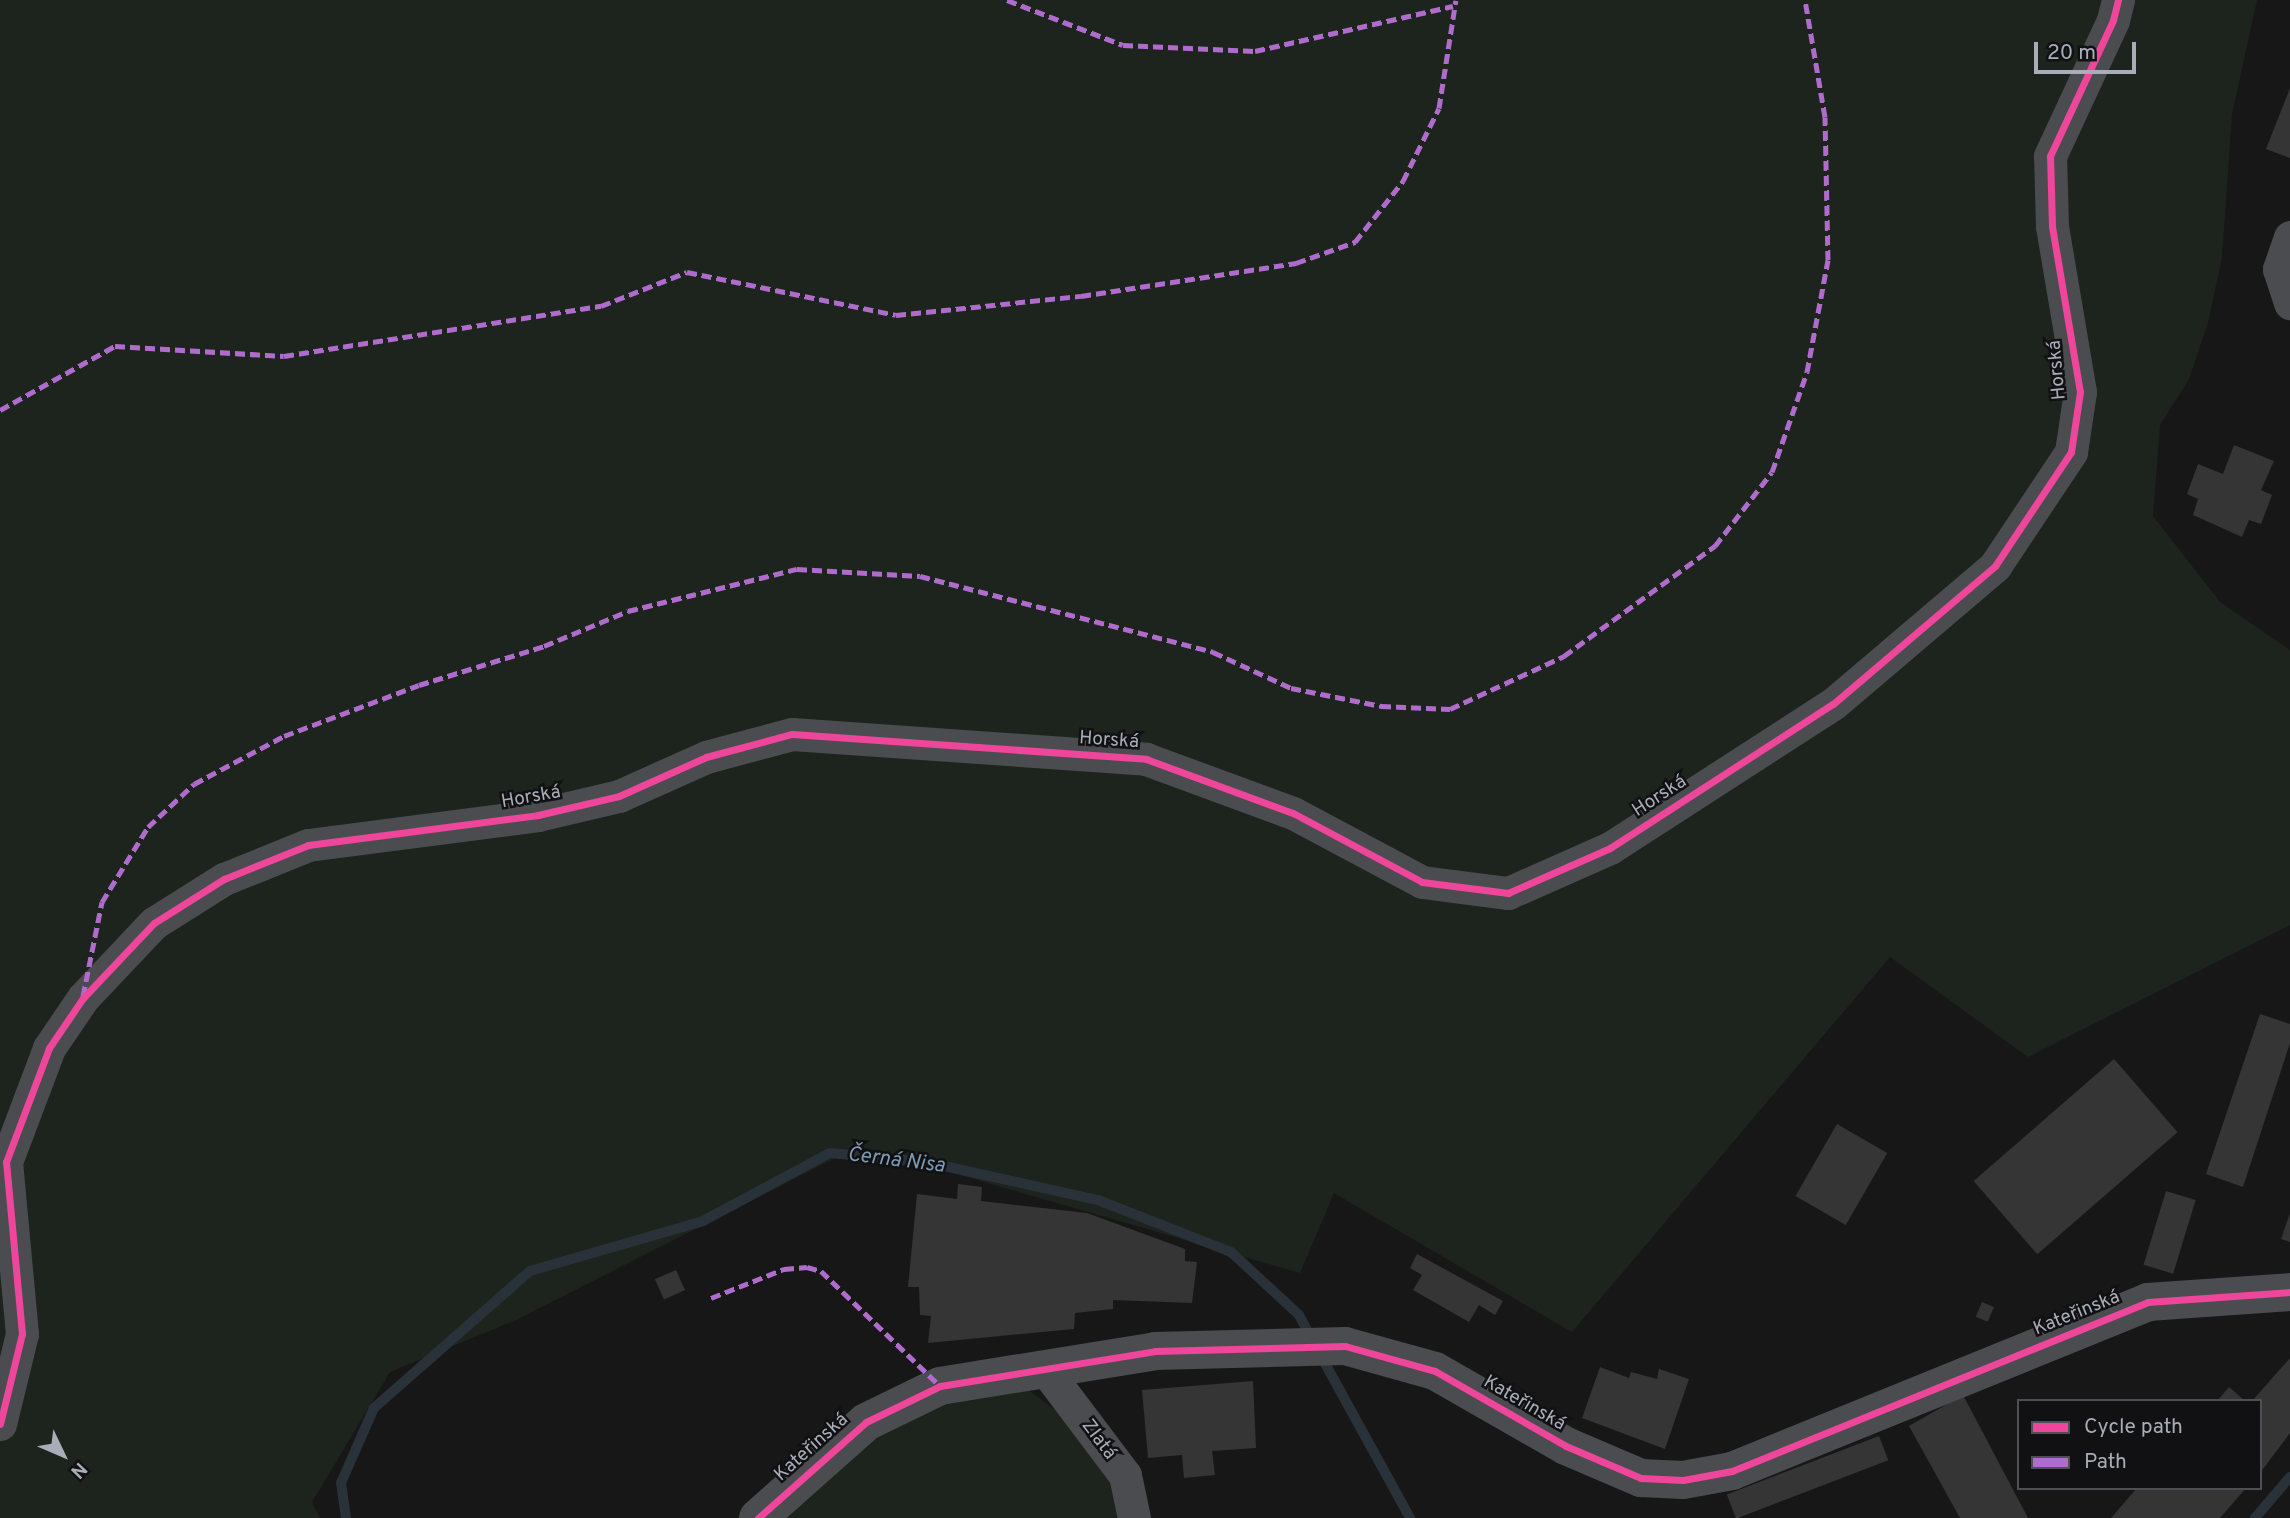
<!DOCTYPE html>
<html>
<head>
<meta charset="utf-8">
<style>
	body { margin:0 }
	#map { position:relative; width:2290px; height:1518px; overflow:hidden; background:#171717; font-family:Overpass,sans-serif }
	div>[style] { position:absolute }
	.green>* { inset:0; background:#1d241e }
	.stream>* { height:10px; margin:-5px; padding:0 5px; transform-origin:5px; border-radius:5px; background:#2a3239 }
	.building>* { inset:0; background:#353536; transform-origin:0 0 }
	.minor>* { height:33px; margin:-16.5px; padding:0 16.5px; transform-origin:16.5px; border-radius:16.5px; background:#4b4c50 }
	.tertiary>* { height:38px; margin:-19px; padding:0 19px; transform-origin:19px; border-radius:19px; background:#4b4c50 }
	.quiet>* { height:5px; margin-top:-2.5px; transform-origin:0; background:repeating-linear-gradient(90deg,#b06ccc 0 10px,transparent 0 15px) }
	.cycleway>* { height:7px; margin:-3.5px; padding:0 3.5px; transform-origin:3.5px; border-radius:3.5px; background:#ed469a }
	span { translate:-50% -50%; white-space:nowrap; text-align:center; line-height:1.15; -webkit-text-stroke:5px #111113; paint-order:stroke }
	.street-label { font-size:19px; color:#a8adb8 }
	.water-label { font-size:21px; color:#7f9bb3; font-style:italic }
	.legend { position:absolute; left:2017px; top:1399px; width:245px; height:91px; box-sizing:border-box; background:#111113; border:2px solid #4d4f55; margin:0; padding:9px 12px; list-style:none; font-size:21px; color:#a8adb8 }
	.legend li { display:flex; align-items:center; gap:14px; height:35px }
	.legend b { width:35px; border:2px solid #4d4f55 }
	.north { position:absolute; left:28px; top:1420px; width:70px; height:70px; -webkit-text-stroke:5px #111113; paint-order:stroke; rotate:134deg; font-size:19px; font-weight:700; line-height:28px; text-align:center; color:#a8adb8 }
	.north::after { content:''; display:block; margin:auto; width:24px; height:32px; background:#a8adb8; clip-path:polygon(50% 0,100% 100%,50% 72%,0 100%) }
	.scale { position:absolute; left:2034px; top:42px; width:102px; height:32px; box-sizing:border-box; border:4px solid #a8adb8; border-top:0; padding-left:9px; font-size:21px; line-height:24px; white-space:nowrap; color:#a8adb8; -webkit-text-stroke:5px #111113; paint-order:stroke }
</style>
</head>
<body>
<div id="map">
	<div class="green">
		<div style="clip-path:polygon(0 0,2257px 0,2232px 114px,2222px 257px,2208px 323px,2189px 379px,2160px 425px,2153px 516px,2220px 602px,2290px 650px,2290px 925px,2028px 1057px,1890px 957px,1572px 1332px,1334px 1193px,1300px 1273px,859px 1146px,516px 1320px,390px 1372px,312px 1502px,320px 1518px,0 1518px)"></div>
		<div style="clip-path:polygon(1022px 1385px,1080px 1429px,1116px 1479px,1122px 1518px,785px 1518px,876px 1437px,946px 1403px)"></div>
	</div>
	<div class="stream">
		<div style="left:1321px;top:1356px;width:185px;rotate:61.2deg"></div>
		<div style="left:346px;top:1518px;width:35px;rotate:-98deg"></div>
		<div style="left:341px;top:1483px;width:82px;rotate:-66.3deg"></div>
		<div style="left:374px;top:1408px;width:208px;rotate:-41.3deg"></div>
		<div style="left:530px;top:1271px;width:180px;rotate:-16.1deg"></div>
		<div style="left:703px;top:1221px;width:144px;rotate:-28.2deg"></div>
		<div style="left:830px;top:1153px;width:96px;rotate:5.4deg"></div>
		<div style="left:926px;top:1162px;width:176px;rotate:12.5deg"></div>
		<div style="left:1098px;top:1200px;width:143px;rotate:21.4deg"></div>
		<div style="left:1231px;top:1252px;width:93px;rotate:42.8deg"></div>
		<div style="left:1299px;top:1315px;width:27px;rotate:62deg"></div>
		<div style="left:2255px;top:1518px;width:54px;rotate:-49.5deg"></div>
	</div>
	<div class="building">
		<div style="clip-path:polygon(2290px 88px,2290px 158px,2266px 149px)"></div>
		<div style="clip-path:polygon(2234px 445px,2274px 461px,2261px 490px,2272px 495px,2261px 524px,2249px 520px,2242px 537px,2193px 515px,2198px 499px,2187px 494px,2198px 464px,2223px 474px)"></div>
		<div style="clip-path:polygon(2260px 1014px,2290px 1024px,2290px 1043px,2243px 1187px,2206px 1174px)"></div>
		<div style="left:2114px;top:1059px;width:97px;height:186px;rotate:49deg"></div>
		<div style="left:1837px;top:1124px;width:58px;height:83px;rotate:30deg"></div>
		<div style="clip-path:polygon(958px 1184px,982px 1187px,981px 1201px,1087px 1213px,1185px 1249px,1185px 1261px,1197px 1262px,1192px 1303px,1113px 1300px,1113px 1309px,1075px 1313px,1074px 1329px,928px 1343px,931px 1316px,920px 1315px,919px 1287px,908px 1287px,917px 1194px,957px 1199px)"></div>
		<div style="left:2166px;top:1191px;width:31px;height:77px;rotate:17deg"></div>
		<div style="clip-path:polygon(2290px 1213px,2290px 1242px,2281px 1239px)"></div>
		<div style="clip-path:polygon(1417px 1254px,1503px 1301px,1495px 1315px,1479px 1305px,1469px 1322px,1413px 1290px,1422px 1275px,1410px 1268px)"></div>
		<div style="left:676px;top:1270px;width:22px;height:23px;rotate:66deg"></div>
		<div style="left:1982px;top:1302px;width:13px;height:16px;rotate:23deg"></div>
		<div style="clip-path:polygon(2290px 1358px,2290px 1433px,2260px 1473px,2260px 1401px,2252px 1401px)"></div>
		<div style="clip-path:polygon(1600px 1367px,1629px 1378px,1631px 1372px,1657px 1379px,1659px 1369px,1689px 1379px,1665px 1449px,1582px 1418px)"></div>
		<div style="clip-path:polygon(1253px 1381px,1256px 1448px,1212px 1451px,1215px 1475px,1184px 1478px,1182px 1455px,1148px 1458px,1142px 1390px)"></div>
		<div style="clip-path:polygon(2229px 1387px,2245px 1401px,2217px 1401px)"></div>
		<div style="clip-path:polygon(1963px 1395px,2028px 1518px,1960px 1518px,1909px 1426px)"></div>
		<div style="left:1879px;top:1436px;width:26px;height:163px;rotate:69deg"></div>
		<div style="clip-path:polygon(2137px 1488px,2246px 1488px,2220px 1518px,2111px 1518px)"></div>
	</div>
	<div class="minor">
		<div style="left:2290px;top:237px;width:34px;rotate:109deg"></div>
		<div style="left:2279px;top:269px;width:36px;rotate:72deg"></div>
		<div style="left:1045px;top:1369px;width:133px;rotate:53deg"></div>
		<div style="left:1125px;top:1475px;width:44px;rotate:78.2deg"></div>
		<div style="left:0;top:1424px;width:93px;rotate:-76.3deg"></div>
		<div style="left:22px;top:1334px;width:173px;rotate:-95.3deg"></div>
		<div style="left:6px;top:1162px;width:122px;rotate:-69.3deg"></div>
		<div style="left:49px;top:1048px;width:60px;rotate:-55.8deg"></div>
		<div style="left:83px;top:998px;width:103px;rotate:-46.6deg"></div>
		<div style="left:154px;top:923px;width:83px;rotate:-32.2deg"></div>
		<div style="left:224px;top:879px;width:91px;rotate:-22deg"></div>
		<div style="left:308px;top:845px;width:232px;rotate:-7.4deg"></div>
		<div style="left:538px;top:815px;width:83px;rotate:-13.2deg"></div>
		<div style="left:619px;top:796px;width:95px;rotate:-24.1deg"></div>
		<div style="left:706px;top:757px;width:89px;rotate:-15deg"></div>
		<div style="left:792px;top:734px;width:355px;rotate:4deg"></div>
		<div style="left:1146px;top:759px;width:157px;rotate:20.2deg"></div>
		<div style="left:1293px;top:813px;width:146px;rotate:28.1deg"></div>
		<div style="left:1422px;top:882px;width:87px;rotate:7.3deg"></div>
		<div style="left:1508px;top:893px;width:111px;rotate:-23.8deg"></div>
		<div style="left:1610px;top:848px;width:265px;rotate:-32.9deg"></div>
		<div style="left:1833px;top:704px;width:213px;rotate:-40.4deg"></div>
		<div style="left:1995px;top:566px;width:137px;rotate:-56.3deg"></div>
		<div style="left:2071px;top:452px;width:61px;rotate:-81.5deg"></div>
		<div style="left:2080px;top:392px;width:168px;rotate:-99.6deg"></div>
		<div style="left:2052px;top:226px;width:70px;rotate:-91.6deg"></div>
		<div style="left:2050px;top:156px;width:150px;rotate:-65.1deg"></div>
		<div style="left:2113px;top:20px;width:21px;rotate:-76deg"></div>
	</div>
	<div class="tertiary">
		<div style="left:758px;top:1518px;width:144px;rotate:-41.6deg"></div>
		<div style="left:866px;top:1422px;width:82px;rotate:-25.9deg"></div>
		<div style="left:940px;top:1386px;width:218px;rotate:-9.2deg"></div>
		<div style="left:1155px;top:1351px;width:190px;rotate:-1.5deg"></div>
		<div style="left:1345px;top:1346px;width:93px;rotate:15.5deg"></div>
		<div style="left:1435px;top:1371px;width:151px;rotate:29.8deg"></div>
		<div style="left:1566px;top:1446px;width:82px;rotate:23.1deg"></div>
		<div style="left:1641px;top:1478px;width:42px;rotate:2.7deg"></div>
		<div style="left:1683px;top:1480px;width:50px;rotate:-10.4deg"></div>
		<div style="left:1732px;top:1471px;width:449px;rotate:-22.1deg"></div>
		<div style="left:2148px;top:1302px;width:142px;rotate:-4deg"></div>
	</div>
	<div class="quiet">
		<div style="left:1007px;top:0;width:124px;rotate:21.2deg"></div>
		<div style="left:1123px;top:45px;width:132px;rotate:2.6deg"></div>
		<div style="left:1255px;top:51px;width:203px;rotate:-12.8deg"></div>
		<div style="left:0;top:410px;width:132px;rotate:-29.1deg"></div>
		<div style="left:115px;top:346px;width:169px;rotate:3.4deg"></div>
		<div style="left:284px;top:356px;width:321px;rotate:-9deg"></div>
		<div style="left:601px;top:306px;width:92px;rotate:-21.6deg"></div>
		<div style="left:687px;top:272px;width:213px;rotate:11.6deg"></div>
		<div style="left:896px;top:315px;width:186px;rotate:-5.9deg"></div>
		<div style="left:1081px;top:296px;width:218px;rotate:-8.7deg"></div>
		<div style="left:1296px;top:263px;width:63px;rotate:-19.6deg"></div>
		<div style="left:1355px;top:242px;width:78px;rotate:-51.8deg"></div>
		<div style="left:1403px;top:181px;width:81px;rotate:-63.7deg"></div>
		<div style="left:1439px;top:108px;width:109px;rotate:-81.1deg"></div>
		<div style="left:83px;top:996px;width:96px;rotate:-78.6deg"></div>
		<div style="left:102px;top:902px;width:88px;rotate:-58.5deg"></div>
		<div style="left:148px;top:827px;width:63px;rotate:-43.1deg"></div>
		<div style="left:194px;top:784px;width:102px;rotate:-28.1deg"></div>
		<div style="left:284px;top:736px;width:144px;rotate:-20.7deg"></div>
		<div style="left:419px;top:685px;width:131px;rotate:-17.3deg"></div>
		<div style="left:544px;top:646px;width:91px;rotate:-22.6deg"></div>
		<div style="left:628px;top:611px;width:174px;rotate:-14deg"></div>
		<div style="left:797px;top:569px;width:123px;rotate:3.3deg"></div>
		<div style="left:920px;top:576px;width:303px;rotate:14.5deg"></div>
		<div style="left:1213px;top:652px;width:86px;rotate:24.8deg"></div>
		<div style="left:1291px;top:688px;width:92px;rotate:11.3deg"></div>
		<div style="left:1381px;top:706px;width:69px;rotate:2.5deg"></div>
		<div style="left:1450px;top:709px;width:126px;rotate:-24.9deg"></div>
		<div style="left:1564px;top:656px;width:187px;rotate:-36.1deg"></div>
		<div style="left:1715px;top:546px;width:93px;rotate:-52.4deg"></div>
		<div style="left:1772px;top:472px;width:106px;rotate:-70.7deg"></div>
		<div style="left:1807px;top:372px;width:114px;rotate:-79.4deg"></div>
		<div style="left:1828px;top:260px;width:143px;rotate:-91.2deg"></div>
		<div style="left:1825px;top:117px;width:119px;rotate:-99.7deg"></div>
		<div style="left:711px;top:1298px;width:79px;rotate:-21.7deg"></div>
		<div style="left:784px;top:1269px;width:23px;rotate:-5deg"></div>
		<div style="left:807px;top:1267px;width:15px;rotate:16deg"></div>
		<div style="left:821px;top:1271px;width:165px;rotate:44deg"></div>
	</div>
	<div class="cycleway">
		<div style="left:0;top:1424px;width:93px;rotate:-76.3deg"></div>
		<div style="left:22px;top:1334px;width:173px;rotate:-95.3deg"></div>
		<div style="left:6px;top:1162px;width:122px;rotate:-69.3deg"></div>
		<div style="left:49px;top:1048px;width:60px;rotate:-55.8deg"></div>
		<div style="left:83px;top:998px;width:103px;rotate:-46.6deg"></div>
		<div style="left:154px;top:923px;width:83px;rotate:-32.2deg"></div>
		<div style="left:224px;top:879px;width:91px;rotate:-22deg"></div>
		<div style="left:308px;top:845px;width:232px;rotate:-7.4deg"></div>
		<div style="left:538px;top:815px;width:83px;rotate:-13.2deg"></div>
		<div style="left:619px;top:796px;width:95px;rotate:-24.1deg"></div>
		<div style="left:706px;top:757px;width:89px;rotate:-15deg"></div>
		<div style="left:792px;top:734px;width:355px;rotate:4deg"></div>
		<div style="left:1146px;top:759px;width:157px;rotate:20.2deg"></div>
		<div style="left:1293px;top:813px;width:146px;rotate:28.1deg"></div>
		<div style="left:1422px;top:882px;width:87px;rotate:7.3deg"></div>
		<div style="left:1508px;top:893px;width:111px;rotate:-23.8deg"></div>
		<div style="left:1610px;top:848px;width:265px;rotate:-32.9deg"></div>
		<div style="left:1833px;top:704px;width:213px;rotate:-40.4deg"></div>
		<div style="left:1995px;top:566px;width:137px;rotate:-56.3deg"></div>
		<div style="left:2071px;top:452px;width:61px;rotate:-81.5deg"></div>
		<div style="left:2080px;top:392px;width:168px;rotate:-99.6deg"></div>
		<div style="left:2052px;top:226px;width:70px;rotate:-91.6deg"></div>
		<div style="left:2050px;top:156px;width:150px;rotate:-65.1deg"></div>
		<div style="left:2113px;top:20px;width:21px;rotate:-76deg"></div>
		<div style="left:758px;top:1518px;width:144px;rotate:-41.6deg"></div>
		<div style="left:866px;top:1422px;width:82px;rotate:-25.9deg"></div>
		<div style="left:940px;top:1386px;width:218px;rotate:-9.2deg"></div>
		<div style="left:1155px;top:1351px;width:190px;rotate:-1.5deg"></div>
		<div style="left:1345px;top:1346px;width:93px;rotate:15.5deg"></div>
		<div style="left:1435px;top:1371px;width:151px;rotate:29.8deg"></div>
		<div style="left:1566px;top:1446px;width:82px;rotate:23.1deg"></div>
		<div style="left:1641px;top:1478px;width:42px;rotate:2.7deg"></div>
		<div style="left:1683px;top:1480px;width:50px;rotate:-10.4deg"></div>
		<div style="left:1732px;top:1471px;width:449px;rotate:-22.1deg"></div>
		<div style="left:2148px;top:1302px;width:142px;rotate:-4deg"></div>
	</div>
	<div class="street-label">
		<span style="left:2058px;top:370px;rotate:-95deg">Horská</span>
		<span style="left:1109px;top:741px;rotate:4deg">Horská</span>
		<span style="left:1660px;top:797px;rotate:-33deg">Horská</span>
		<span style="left:531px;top:798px;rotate:-10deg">Horská</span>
		<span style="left:2077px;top:1314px;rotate:-22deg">Kateřinská</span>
		<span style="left:1524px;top:1404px;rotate:30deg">Kateřinská</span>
		<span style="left:1098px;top:1440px;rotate:53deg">Zlatá</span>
		<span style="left:812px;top:1448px;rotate:-42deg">Kateřinská</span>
	</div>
	<div class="water-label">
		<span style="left:896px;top:1161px;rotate:7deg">Černá Nisa</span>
	</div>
	<ul class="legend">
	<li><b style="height:9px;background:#ed469a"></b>Cycle path</li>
	<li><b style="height:9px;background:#b06ccc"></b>Path</li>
	</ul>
	<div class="north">N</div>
	<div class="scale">20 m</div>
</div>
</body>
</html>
